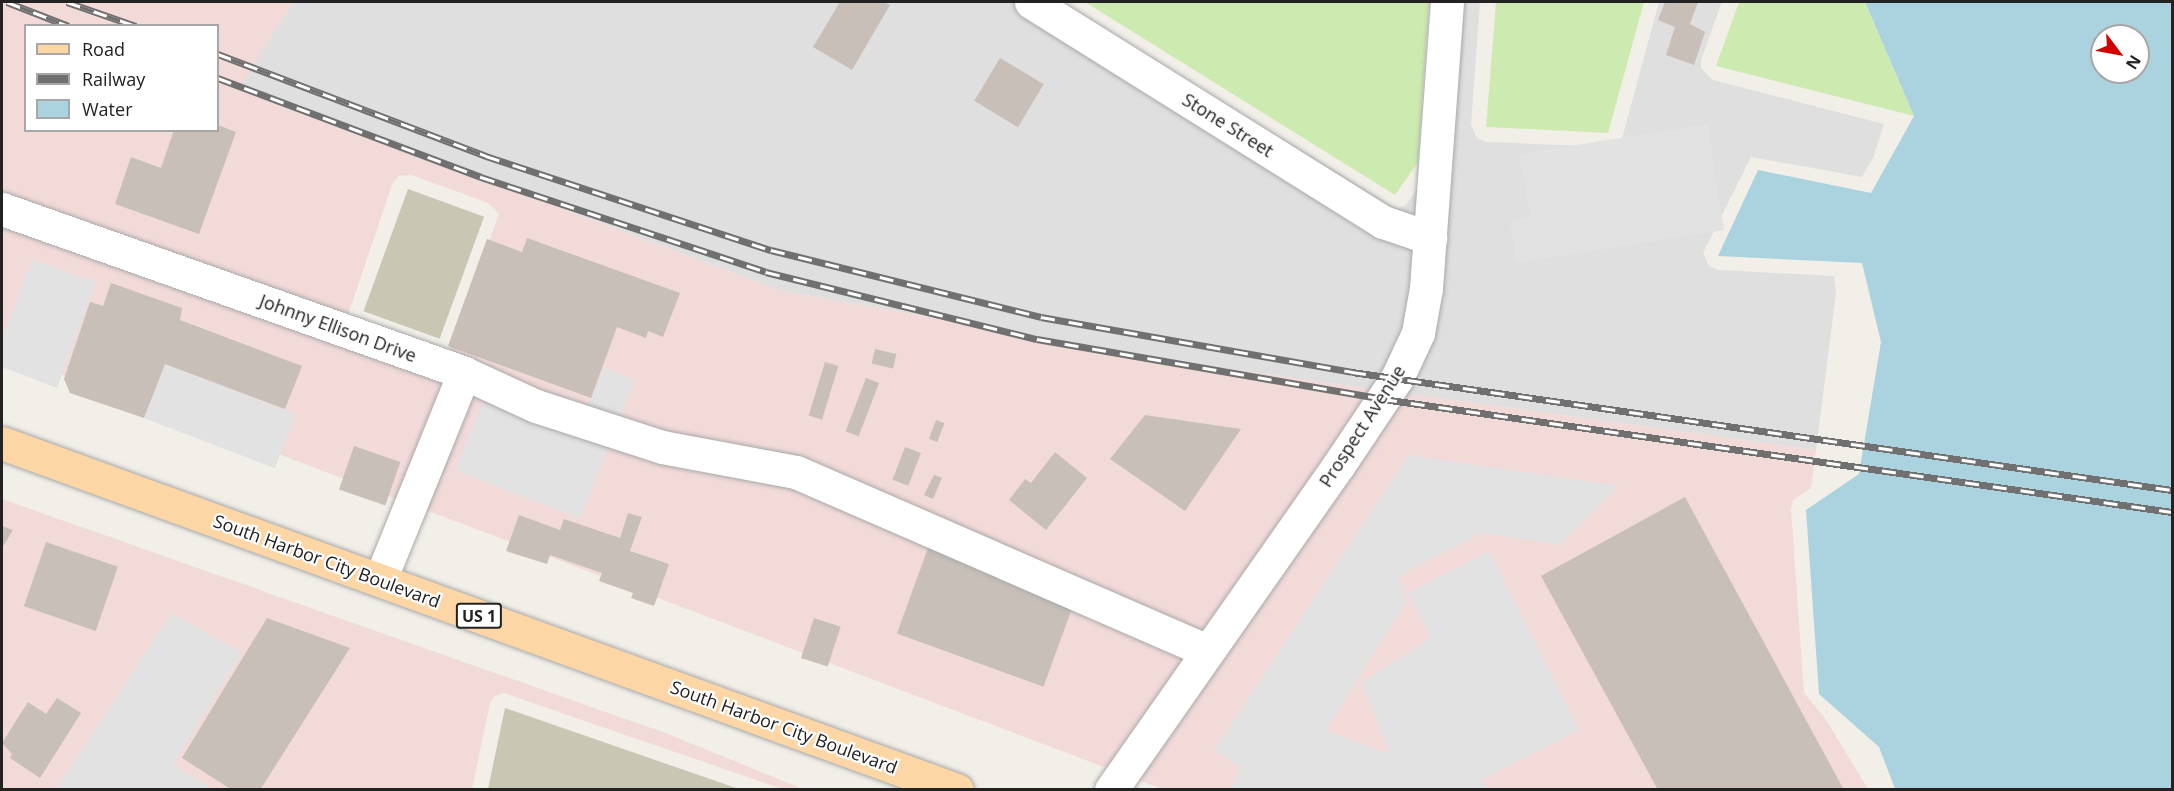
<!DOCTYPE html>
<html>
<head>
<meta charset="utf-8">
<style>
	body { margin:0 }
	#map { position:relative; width:2174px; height:791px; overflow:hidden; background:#f2efe9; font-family:"Open Sans",sans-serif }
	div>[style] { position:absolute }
	.residential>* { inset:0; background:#e0dfdf }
	.commercial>* { inset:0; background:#f2dad9 }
	.construction>* { inset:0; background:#c7c7b4; transform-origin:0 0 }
	.grass>* { inset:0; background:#cdebb0 }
	.parking>* { inset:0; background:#e2e2e2; transform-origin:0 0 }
	.water>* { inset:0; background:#aad3df }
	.building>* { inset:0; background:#c7bfb8; transform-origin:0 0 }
	.roads { filter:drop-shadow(0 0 2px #a9a9a9) drop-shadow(0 0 2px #a9a9a9) }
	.minor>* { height:33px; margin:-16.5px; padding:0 16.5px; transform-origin:16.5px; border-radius:16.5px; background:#fff }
	.major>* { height:33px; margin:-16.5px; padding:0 16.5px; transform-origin:16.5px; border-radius:16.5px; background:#fcd6a4 }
	.rail>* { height:7px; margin-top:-3.5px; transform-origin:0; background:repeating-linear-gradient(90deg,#fff 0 14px,#707070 0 28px); box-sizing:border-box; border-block:2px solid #707070 }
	span { translate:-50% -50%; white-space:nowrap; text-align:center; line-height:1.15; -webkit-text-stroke:4.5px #fff; paint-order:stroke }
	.shield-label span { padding:2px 4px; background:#fff; border:2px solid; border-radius:4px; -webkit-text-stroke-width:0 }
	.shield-label { font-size:16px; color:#222; font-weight:700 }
	.street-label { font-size:18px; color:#222 }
	.frame { position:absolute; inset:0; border:3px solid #222; pointer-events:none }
	.legend { position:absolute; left:24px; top:24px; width:195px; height:108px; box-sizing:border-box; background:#fff; border:2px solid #a7a7a7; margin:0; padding:8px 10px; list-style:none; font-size:18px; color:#222 }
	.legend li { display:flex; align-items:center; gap:12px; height:30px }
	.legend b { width:30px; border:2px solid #a7a7a7 }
	.north { position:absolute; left:2090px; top:24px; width:60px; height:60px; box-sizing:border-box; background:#fff; border:2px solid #a7a7a7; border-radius:50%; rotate:122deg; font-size:16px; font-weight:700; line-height:24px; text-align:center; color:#222 }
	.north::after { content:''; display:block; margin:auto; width:21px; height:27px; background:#d40000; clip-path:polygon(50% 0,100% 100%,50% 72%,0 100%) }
</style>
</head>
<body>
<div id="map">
	<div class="residential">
		<div style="clip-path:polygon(293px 2px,1060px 2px,1397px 209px,1405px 206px,1431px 171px,1445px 2px,1480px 2px,1471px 125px,1477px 138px,1487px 142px,1609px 147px,1621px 142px,1659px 2px,1722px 2px,1701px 60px,1701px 68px,1713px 80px,1884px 124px,1873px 158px,1862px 177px,1751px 157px,1703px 253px,1709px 266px,1719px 270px,1834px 276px,1836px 293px,1816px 450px,1200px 365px,782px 291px,238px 87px)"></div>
	</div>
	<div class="commercial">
		<div style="clip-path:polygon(evenodd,2px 2px,293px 2px,239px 88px,782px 291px,1200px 365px,1816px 450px,1811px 488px,1793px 500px,1791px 509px,1804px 693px,1825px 718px,1868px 789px,1162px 789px,265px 449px,2px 353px,2px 2px,26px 26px,218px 26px,218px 130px,26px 130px,26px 26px,2px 2px,412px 175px,488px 203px,499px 214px,448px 352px,348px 315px,393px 182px,399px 176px,412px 175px)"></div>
		<div style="clip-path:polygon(2px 499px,668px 734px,803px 789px,782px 789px,504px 693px,495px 696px,490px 703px,472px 789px,2px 790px)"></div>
	</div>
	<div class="construction">
		<div style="left:408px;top:189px;width:81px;height:130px;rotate:20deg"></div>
		<div style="clip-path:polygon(505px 708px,739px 789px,488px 789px)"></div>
	</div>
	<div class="grass">
		<div style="clip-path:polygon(1085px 2px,1429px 2px,1418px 162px,1395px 195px)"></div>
		<div style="clip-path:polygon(1496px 2px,1644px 2px,1608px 133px,1486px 127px)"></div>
		<div style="clip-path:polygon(1739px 2px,1865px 2px,1914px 116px,1716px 66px)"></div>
	</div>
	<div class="parking">
		<div style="clip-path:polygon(1708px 124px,1724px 230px,1516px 263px,1510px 221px,1530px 218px,1519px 154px)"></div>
		<div style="clip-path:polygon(32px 259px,96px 282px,57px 388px,2px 367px,2px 341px)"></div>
		<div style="left:165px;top:364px;width:140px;height:58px;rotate:21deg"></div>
		<div style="clip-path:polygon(604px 367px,635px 380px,580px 519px,455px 470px,490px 383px,582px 420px)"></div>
		<div style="clip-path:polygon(1408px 455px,1619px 486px,1560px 545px,1482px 533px,1398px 577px,1407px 600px,1326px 730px,1390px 754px,1361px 682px,1431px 638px,1408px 593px,1489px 551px,1579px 730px,1481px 780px,1486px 789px,1232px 789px,1240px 767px,1214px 751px)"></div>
		<div style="clip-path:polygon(171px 613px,242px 653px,173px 764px,212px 789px,56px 789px)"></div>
	</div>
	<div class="water">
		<div style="clip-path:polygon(evenodd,1865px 2px,2172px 2px,2172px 789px,1895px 789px,1879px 747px,1819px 694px,1806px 510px,1859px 474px,1881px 342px,1862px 263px,1718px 256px,1758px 170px,1871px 193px,1914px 116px,1865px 2px,2102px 36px,2138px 36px,2138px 72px,2102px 72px,2102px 36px)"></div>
	</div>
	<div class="building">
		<div style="clip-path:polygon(840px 2px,884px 2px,890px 5px,852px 70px,813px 47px)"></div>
		<div style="clip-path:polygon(1665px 2px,1698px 2px,1690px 24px,1705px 32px,1694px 65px,1666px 55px,1675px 27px,1658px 20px)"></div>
		<div style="left:1000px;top:58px;width:51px;height:50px;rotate:31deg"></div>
		<div style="clip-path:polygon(218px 125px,236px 132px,199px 234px,115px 204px,131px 157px,161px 168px,174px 130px,218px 130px)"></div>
		<div style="clip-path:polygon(527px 238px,680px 293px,663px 337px,648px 331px,646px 338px,617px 327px,591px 398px,448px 346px,487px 239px,522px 252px)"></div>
		<div style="clip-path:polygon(111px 283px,182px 308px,180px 320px,302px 366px,285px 409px,165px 364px,144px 418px,70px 393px,64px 379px,90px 302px,103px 306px)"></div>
		<div style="left:875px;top:349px;width:22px;height:15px;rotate:13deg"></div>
		<div style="left:825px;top:362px;width:14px;height:56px;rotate:17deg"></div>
		<div style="left:866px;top:378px;width:14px;height:57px;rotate:21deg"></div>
		<div style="clip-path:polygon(1145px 415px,1241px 429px,1185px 511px,1110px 459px)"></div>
		<div style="left:936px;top:420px;width:9px;height:20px;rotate:21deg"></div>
		<div style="left:354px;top:446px;width:49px;height:46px;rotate:19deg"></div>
		<div style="left:905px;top:447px;width:17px;height:35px;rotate:21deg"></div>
		<div style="clip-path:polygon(1055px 452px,1087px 478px,1046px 530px,1009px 500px,1025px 479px,1031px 483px)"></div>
		<div style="clip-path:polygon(934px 475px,942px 478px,933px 499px,924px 495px)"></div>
		<div style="clip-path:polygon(1685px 497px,1844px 790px,1658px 790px,1541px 576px)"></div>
		<div style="clip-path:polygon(628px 513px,642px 517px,630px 551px,669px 564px,654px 606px,631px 598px,633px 593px,599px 581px,602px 573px,550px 555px,547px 564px,506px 551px,519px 515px,560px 530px,564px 519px,620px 538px)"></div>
		<div style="clip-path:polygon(2px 526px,13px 530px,2px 548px)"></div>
		<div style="left:46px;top:542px;width:76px;height:68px;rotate:19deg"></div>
		<div style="left:928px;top:548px;width:156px;height:91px;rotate:20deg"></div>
		<div style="clip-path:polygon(267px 618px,350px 648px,260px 790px,232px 790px,182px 758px)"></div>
		<div style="left:814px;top:618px;width:28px;height:42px;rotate:18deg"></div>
		<div style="clip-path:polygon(57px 698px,81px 713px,40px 778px,10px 758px,12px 754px,2px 743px,28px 702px,46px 714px)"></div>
	</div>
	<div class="roads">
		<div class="minor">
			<div style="left:1031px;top:2px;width:415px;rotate:32deg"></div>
			<div style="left:1383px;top:222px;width:50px;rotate:18.8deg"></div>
			<div style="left:2px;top:209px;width:490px;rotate:19.5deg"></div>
			<div style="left:464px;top:373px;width:223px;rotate:112.1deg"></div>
			<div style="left:464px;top:373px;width:79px;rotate:24.6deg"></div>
			<div style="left:536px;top:406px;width:133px;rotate:18deg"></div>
			<div style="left:662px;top:447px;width:136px;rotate:10.6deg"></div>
			<div style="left:796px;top:472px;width:449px;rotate:23.5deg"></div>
			<div style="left:1111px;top:790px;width:396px;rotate:-55deg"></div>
			<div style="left:1338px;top:466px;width:106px;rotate:-56.2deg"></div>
			<div style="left:1397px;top:378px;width:50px;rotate:-65deg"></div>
			<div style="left:1418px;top:333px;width:46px;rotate:-79.9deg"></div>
			<div style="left:1426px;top:288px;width:287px;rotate:-85.8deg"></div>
		</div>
		<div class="major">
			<div style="left:2px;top:443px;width:1016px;rotate:19.97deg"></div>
		</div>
	</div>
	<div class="rail">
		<div style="left:7px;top:2px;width:66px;rotate:21.2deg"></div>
		<div style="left:67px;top:2px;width:73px;rotate:19.2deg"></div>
		<div style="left:218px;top:54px;width:287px;rotate:20.8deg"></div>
		<div style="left:486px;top:156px;width:300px;rotate:18.3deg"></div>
		<div style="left:771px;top:250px;width:278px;rotate:13.9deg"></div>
		<div style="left:1041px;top:317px;width:316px;rotate:10deg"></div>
		<div style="left:1352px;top:372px;width:828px;rotate:8.19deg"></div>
		<div style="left:218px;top:78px;width:281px;rotate:20.6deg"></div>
		<div style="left:481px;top:177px;width:300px;rotate:18.4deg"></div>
		<div style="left:766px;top:272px;width:279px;rotate:13.9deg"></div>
		<div style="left:1037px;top:339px;width:351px;rotate:9.8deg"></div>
		<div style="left:1383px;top:399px;width:797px;rotate:8.15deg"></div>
	</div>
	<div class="shield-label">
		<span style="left:479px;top:616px">US 1</span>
	</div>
	<div class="street-label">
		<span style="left:1228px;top:125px;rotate:32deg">Stone Street</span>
		<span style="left:338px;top:328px;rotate:20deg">Johnny Ellison Drive</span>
		<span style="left:1362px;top:426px;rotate:-57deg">Prospect Avenue</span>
		<span style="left:327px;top:561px;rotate:20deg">South Harbor City Boulevard</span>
		<span style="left:784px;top:727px;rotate:20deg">South Harbor City Boulevard</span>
	</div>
	<div class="frame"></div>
	<ul class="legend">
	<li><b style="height:8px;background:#fcd6a4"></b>Road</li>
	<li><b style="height:8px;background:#707070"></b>Railway</li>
	<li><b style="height:16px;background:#aad3df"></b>Water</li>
	</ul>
	<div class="north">N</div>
</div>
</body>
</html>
